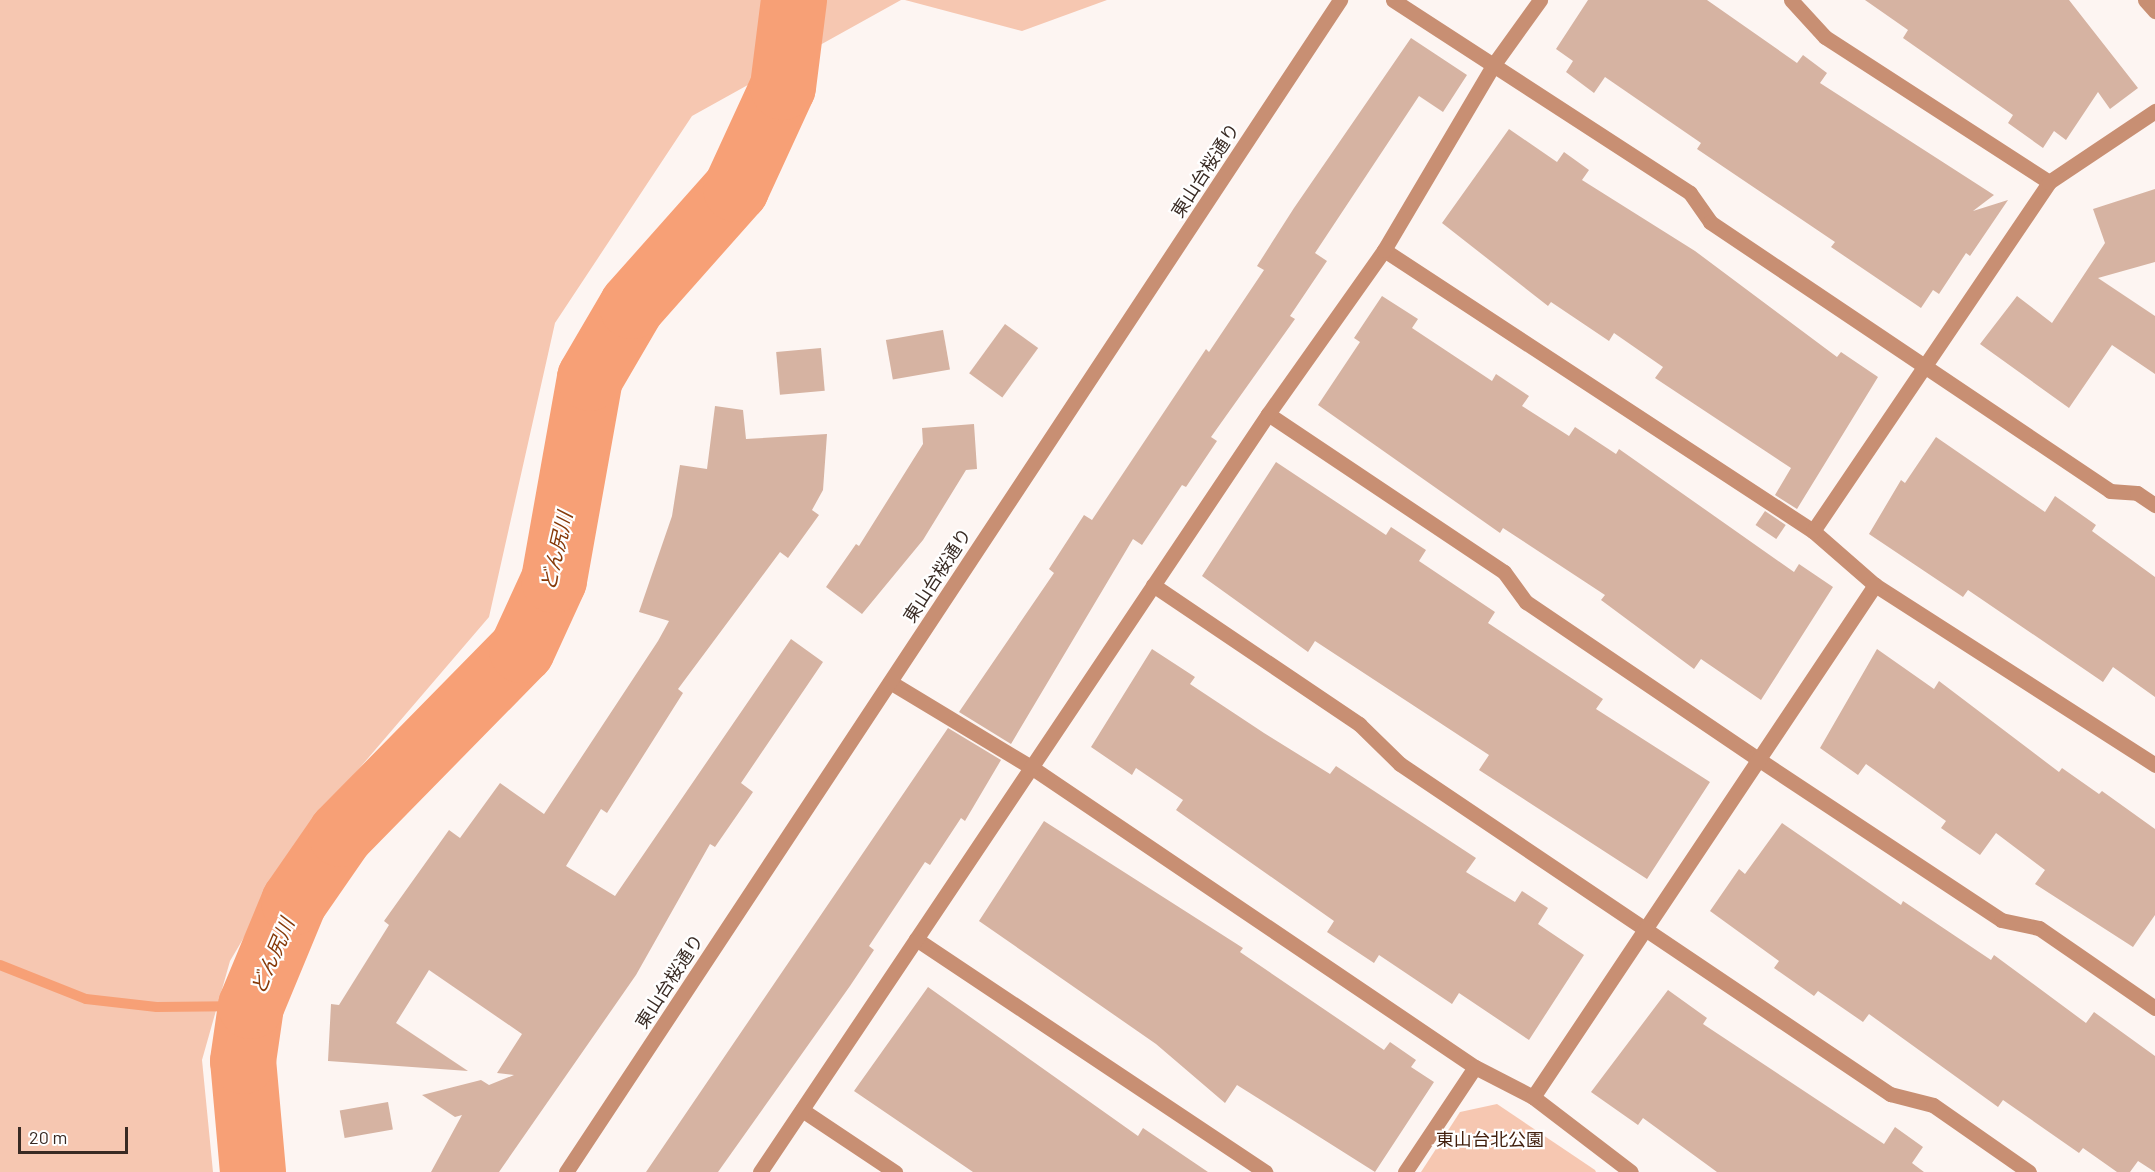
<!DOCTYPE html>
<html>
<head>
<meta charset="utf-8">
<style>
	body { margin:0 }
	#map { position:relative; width:2155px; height:1172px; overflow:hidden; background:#fdf5f2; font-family:Barlow,"Noto Sans JP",sans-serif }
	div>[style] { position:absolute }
	.green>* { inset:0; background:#f6c7b1 }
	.stream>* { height:10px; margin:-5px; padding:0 5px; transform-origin:5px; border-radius:5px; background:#f7a076 }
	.river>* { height:66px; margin:-33px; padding:0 33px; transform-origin:33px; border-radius:33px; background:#f7a076 }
	.building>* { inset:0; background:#d6b3a2; transform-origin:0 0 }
	.minor>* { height:15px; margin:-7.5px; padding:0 7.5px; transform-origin:7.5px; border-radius:7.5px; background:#c88f73 }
	.tertiary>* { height:15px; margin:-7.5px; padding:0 7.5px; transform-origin:7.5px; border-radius:7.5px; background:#c88f73 }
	span { translate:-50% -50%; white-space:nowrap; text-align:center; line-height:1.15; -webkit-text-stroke:4.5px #fff; paint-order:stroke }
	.street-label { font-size:18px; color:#382a23 }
	.park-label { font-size:18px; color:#42200e }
	.water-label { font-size:20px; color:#863908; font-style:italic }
	.scale { position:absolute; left:18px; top:1127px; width:110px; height:27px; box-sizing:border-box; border:3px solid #382a23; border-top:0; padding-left:8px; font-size:18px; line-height:21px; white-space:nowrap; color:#382a23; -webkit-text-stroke:4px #fff; paint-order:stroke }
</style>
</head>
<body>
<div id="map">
	<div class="green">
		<div style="clip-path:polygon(0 0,901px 0,692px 116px,555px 323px,489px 617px,309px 827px,230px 961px,202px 1060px,213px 1172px,0 1172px)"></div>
		<div style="clip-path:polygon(905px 0,1107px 0,1022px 31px)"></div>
		<div style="clip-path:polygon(1497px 1104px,1595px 1170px,1596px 1172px,1421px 1172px,1460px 1112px)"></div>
	</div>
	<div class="stream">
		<div style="left:0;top:965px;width:92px;rotate:21.6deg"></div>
		<div style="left:86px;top:999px;width:71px;rotate:6.4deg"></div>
		<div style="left:157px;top:1007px;width:94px;rotate:-0.6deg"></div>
	</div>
	<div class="river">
		<div style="left:253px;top:1172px;width:111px;rotate:-95.1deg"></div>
		<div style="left:243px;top:1061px;width:56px;rotate:-81.7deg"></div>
		<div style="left:251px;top:1006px;width:113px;rotate:-67.5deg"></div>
		<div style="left:294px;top:902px;width:83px;rotate:-55.3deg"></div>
		<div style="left:341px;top:834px;width:258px;rotate:-45.5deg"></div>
		<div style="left:522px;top:650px;width:77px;rotate:-65.4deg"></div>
		<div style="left:554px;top:580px;width:205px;rotate:-79.9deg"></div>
		<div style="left:590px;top:378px;width:83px;rotate:-59.7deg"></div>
		<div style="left:632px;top:306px;width:157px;rotate:-48.4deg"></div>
		<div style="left:736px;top:189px;width:112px;rotate:-65.3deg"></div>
		<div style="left:783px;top:87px;width:88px;rotate:-82.8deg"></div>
	</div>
	<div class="building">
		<div style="clip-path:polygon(1588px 0,1707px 0,1797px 63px,1803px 55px,1827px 73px,1820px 83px,1994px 195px,1973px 211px,2008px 200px,1970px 256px,1966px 253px,1939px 294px,1933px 290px,1921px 308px,1831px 247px,1835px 242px,1697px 149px,1701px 143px,1605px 77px,1594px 93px,1566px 72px,1573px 61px,1556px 49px)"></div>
		<div style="clip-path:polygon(1865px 0,2069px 0,2138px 88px,2110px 109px,2098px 92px,2066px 140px,2054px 131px,2043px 148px,2008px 123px,2013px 115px,1903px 38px,1908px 30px)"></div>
		<div style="clip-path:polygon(1411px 38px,1467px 75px,1443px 112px,1419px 96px,1315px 253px,1327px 261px,1290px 316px,1295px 319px,1211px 437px,1217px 441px,1186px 487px,1182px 485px,1142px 545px,1133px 539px,1011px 744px,959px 712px,1054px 573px,1049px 569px,1084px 515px,1092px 520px,1206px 349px,1209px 352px,1264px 270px,1257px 266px,1294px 208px)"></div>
		<div style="clip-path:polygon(1509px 129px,1557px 162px,1564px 152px,1589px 170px,1582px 180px,1695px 251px,1837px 357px,1841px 352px,1878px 377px,1797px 509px,1775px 495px,1791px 468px,1655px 378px,1663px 367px,1614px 333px,1609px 341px,1551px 302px,1548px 306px,1442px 223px)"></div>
		<div style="clip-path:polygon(2155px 189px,2155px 262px,2098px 278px,2155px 316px,2155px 374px,2112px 345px,2069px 408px,1980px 344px,2017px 296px,2052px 323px,2105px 243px,2093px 209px)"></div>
		<div style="clip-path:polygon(1382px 296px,1418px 319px,1412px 328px,1492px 381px,1496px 374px,1529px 396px,1522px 406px,1569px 436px,1575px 427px,1616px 454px,1619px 449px,1794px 572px,1799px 564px,1833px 587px,1761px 700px,1701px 659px,1694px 669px,1601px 600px,1605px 595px,1503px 528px,1500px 533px,1318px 405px,1360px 342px,1354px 338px)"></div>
		<div style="left:1005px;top:324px;width:41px;height:61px;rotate:36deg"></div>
		<div style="left:943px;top:330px;width:40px;height:58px;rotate:80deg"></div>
		<div style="left:821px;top:348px;width:43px;height:45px;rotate:85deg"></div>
		<div style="clip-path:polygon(715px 406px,743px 410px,746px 439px,827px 434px,823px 490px,812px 510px,819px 515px,788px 558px,780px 552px,678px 689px,683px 693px,607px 813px,601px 809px,566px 866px,615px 896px,791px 639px,823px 662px,741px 783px,753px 792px,715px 847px,710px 844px,636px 975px,499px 1172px,431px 1172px,462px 1115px,455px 1117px,422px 1095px,481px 1080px,489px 1085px,514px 1075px,497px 1073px,522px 1034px,429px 970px,396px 1023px,468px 1071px,328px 1061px,331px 1004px,339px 1005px,389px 925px,384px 921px,449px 830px,460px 838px,500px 783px,544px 814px,658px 641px,669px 621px,639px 612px,672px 516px,680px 465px,707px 469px)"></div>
		<div style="clip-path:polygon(974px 424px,977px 469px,966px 470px,923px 540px,862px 614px,826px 587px,856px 544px,859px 546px,923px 444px,922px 428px)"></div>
		<div style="clip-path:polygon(1936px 437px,2045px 512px,2055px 496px,2096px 525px,2092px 531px,2155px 577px,2155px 697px,2113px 667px,2103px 682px,1968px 590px,1963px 597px,1869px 534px,1901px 480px,1905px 483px)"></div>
		<div style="clip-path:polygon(1276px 462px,1386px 535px,1391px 527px,1426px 550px,1419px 561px,1495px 612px,1488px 623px,1603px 699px,1596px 709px,1710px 782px,1647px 879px,1479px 770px,1489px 755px,1315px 641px,1308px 652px,1202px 576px)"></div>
		<div style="left:1765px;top:511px;width:25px;height:17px;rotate:34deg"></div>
		<div style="clip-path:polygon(1152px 649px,1195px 677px,1190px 684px,1264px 733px,1330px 774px,1336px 766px,1476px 858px,1466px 872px,1515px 902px,1522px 891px,1548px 908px,1538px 924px,1584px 955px,1529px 1040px,1459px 993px,1452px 1004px,1379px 955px,1374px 963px,1327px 932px,1334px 921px,1176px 810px,1183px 800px,1136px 768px,1132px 775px,1091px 747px)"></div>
		<div style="clip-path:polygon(1877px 649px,1934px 689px,1939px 681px,2059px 772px,2062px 768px,2099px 794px,2102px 791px,2155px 829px,2155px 915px,2133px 947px,2035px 884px,2045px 870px,1996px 833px,1980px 855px,1941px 828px,1946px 821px,1866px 764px,1858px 775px,1820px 748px)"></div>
		<div style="clip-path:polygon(948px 728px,1001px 760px,965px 821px,961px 818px,930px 865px,925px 862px,869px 946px,874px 950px,850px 986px,718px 1172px,646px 1172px)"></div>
		<div style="clip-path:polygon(1044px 821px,1243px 948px,1240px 952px,1384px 1050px,1390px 1042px,1416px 1060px,1411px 1067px,1434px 1082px,1375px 1172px,1237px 1085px,1225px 1103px,1156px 1044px,979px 921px)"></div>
		<div style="clip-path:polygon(1782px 823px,1901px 905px,1903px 901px,1991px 960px,1994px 955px,2086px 1023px,2094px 1012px,2155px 1056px,2155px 1172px,2138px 1161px,2130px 1172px,2117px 1172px,2083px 1148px,2079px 1153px,2003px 1100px,1998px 1107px,1869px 1014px,1863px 1022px,1818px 991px,1814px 996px,1774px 968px,1779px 961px,1710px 911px,1739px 869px,1745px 874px)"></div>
		<div style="clip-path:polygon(928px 987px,1138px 1136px,1143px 1128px,1208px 1172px,973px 1172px,854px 1091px)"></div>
		<div style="clip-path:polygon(1668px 990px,1707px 1018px,1703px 1024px,1884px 1144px,1895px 1127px,1923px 1147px,1912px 1163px,1924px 1172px,1717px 1172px,1643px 1118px,1638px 1125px,1591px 1092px)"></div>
		<div style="left:388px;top:1102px;width:28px;height:49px;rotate:80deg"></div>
	</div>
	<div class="minor">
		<div style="left:1393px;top:0;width:354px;rotate:33deg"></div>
		<div style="left:1690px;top:193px;width:35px;rotate:55deg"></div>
		<div style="left:1710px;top:222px;width:482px;rotate:33.9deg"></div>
		<div style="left:2110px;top:491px;width:27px;rotate:4deg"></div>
		<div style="left:2137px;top:493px;width:22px;rotate:34deg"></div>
		<div style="left:1791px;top:0;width:50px;rotate:47.4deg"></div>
		<div style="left:1825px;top:37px;width:267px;rotate:32.9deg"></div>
		<div style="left:2145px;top:0;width:15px;rotate:48deg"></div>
		<div style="left:1384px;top:250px;width:513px;rotate:33.23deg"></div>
		<div style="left:1813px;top:531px;width:82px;rotate:41.1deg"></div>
		<div style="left:1875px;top:585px;width:333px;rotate:32.7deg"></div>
		<div style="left:1268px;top:414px;width:284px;rotate:33.8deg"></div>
		<div style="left:1504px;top:572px;width:37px;rotate:54deg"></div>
		<div style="left:1526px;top:602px;width:277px;rotate:34.1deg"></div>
		<div style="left:1755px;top:757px;width:295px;rotate:33.5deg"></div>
		<div style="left:2001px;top:920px;width:39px;rotate:12deg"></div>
		<div style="left:2039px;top:928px;width:141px;rotate:34.6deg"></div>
		<div style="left:1813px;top:531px;width:421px;rotate:-55.9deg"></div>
		<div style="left:2049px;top:182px;width:128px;rotate:-33.8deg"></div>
		<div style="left:1153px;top:585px;width:249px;rotate:34deg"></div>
		<div style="left:1359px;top:724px;width:57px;rotate:44.3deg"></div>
		<div style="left:1400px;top:764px;width:591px;rotate:33.96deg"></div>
		<div style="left:1890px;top:1094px;width:44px;rotate:14.3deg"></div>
		<div style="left:1933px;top:1105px;width:117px;rotate:34.9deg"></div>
		<div style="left:890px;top:682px;width:165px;rotate:31.1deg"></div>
		<div style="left:1031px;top:767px;width:536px;rotate:34.05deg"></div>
		<div style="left:1475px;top:1067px;width:65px;rotate:27.3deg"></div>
		<div style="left:1533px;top:1097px;width:123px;rotate:37.4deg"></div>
		<div style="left:916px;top:939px;width:420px;rotate:33.7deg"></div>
		<div style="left:1533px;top:1097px;width:616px;rotate:-56.26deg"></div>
		<div style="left:802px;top:1110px;width:112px;rotate:33.7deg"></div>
		<div style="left:760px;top:1172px;width:912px;rotate:-56.17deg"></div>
		<div style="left:1268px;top:414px;width:201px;rotate:-54.7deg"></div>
		<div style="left:1384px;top:250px;width:216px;rotate:-59.4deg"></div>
		<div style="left:1494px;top:64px;width:79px;rotate:-54.3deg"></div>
		<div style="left:1405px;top:1172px;width:126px;rotate:-56.3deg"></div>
	</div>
	<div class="tertiary">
		<div style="left:566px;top:1172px;width:1405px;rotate:-56.56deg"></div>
	</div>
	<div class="street-label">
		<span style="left:1205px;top:170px;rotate:-57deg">東山台桜通り</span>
		<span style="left:937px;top:575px;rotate:-57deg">東山台桜通り</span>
		<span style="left:669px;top:981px;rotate:-57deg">東山台桜通り</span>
	</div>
	<div class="park-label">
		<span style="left:1490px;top:1139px">東山台北公園</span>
	</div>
	<div class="water-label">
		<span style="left:556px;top:551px;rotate:-77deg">どん尻川</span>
		<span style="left:272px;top:956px;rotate:-67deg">どん尻川</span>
	</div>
	<div class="scale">20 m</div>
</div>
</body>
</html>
